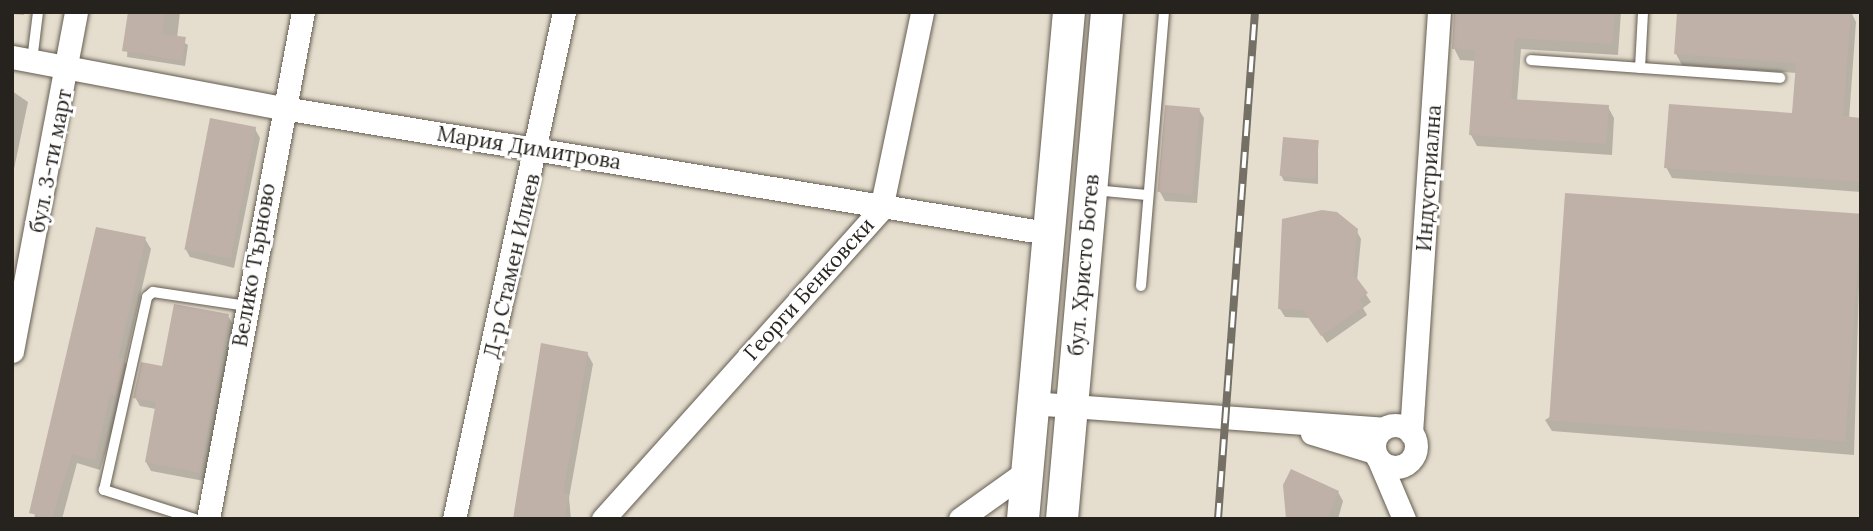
<!DOCTYPE html>
<html>
<head>
<meta charset="utf-8">
<style>
	body { margin:0 }
	#map { position:relative; width:1873px; height:531px; overflow:hidden; background:#e5decf; font-family:Lora,serif }
	div>[style] { position:absolute }
	.shadow>* { inset:0; background:#0003 }
	.building>* { inset:0; background:#c0b1a8; transform-origin:0 0 }
	.roads { filter:drop-shadow(0 0 2px #645d51) drop-shadow(0 0 2px #645d51) }
	.lane>* { height:10px; margin:-5px; padding:0 5px; transform-origin:5px; border-radius:5px; background:#fff }
	.street>* { height:23px; margin:-11.5px; padding:0 11.5px; transform-origin:11.5px; border-radius:11.5px; background:#fff }
	.street>.ring { margin:-11.5px; padding:0; box-sizing:content-box; background:none; border:23px solid #fff; border-radius:50% }
	.secondary>* { height:32px; margin:-16px; padding:0 16px; transform-origin:16px; border-radius:16px; background:#fff }
	.rail>* { height:8px; margin-top:-4px; transform-origin:0; background:repeating-linear-gradient(90deg,#fff 0 16px,#747066 0 32px); box-sizing:border-box; border-block:2px solid #747066 }
	span { translate:-50% -50%; white-space:nowrap; text-align:center; line-height:1.15; -webkit-text-stroke:6px #fff; paint-order:stroke }
	.street-label { font-size:21px; color:#26231e }
	.frame { position:absolute; inset:0; border:14px solid #26231e; pointer-events:none }
</style>
</head>
<body>
<div id="map">
	<div class="shadow">
		<div style="clip-path:polygon(12px 12px,24px 12px,24px 15px,12px 14px)"></div>
		<div style="clip-path:polygon(130px 12px,180px 12px,177px 38px,188px 45px,185px 66px,127px 57px)"></div>
		<div style="clip-path:polygon(1456px 12px,1621px 12px,1618px 55px,1521px 49px,1517px 101px,1608px 107px,1614px 118px,1612px 155px,1477px 146px,1471px 135px,1476px 61px,1460px 60px,1454px 48px)"></div>
		<div style="clip-path:polygon(1851px 12px,1856px 22px,1849px 119px,1861px 119px,1861px 192px,1672px 178px,1666px 167px,1794px 115px,1797px 73px,1682px 65px,1676px 54px)"></div>
		<div style="clip-path:polygon(12px 91px,28px 102px,14px 169px,12px 169px)"></div>
		<div style="clip-path:polygon(1199px 110px,1204px 118px,1197px 203px,1165px 201px,1160px 192px)"></div>
		<div style="clip-path:polygon(255px 129px,260px 138px,234px 268px,190px 257px,185px 248px)"></div>
		<div style="clip-path:polygon(1318px 142px,1318px 184px,1284px 181px,1281px 175px)"></div>
		<div style="clip-path:polygon(1861px 218px,1854px 455px,1552px 431px,1545px 420px)"></div>
		<div style="clip-path:polygon(98px 229px,145px 239px,151px 249px,125px 362px,130px 371px,100px 470px,77px 463px,62px 519px,34px 519px)"></div>
		<div style="clip-path:polygon(1356px 230px,1361px 239px,1357px 281px,1371px 302px,1363px 308px,1367px 315px,1327px 343px,1310px 318px,1285px 317px,1280px 309px)"></div>
		<div style="clip-path:polygon(228px 316px,233px 324px,204px 481px,151px 471px,146px 462px,156px 409px,140px 406px,135px 397px)"></div>
		<div style="clip-path:polygon(587px 353px,593px 364px,569px 498px,571px 519px,513px 519px)"></div>
		<div style="clip-path:polygon(1338px 492px,1343px 501px,1338px 519px,1287px 519px)"></div>
	</div>
	<div class="building">
		<div style="clip-path:polygon(128px 12px,165px 12px,162px 34px,186px 37px,182px 61px,122px 51px)"></div>
		<div style="clip-path:polygon(1454px 12px,1615px 12px,1612px 44px,1515px 38px,1511px 99px,1609px 105px,1606px 144px,1469px 135px,1475px 50px,1452px 49px)"></div>
		<div style="clip-path:polygon(1677px 12px,1851px 12px,1843px 116px,1861px 118px,1861px 182px,1664px 168px,1669px 104px,1792px 113px,1796px 63px,1674px 54px)"></div>
		<div style="left:1165px;top:105px;width:35px;height:87px;rotate:5deg"></div>
		<div style="left:210px;top:118px;width:47px;height:134px;rotate:11deg"></div>
		<div style="left:1283px;top:137px;width:36px;height:39px;rotate:5deg"></div>
		<div style="left:1565px;top:193px;width:297px;height:228px;rotate:4deg"></div>
		<div style="clip-path:polygon(1322px 210px,1337px 212px,1358px 229px,1353px 273px,1368px 293px,1359px 299px,1364px 306px,1321px 336px,1303px 310px,1278px 309px,1282px 219px)"></div>
		<div style="clip-path:polygon(96px 227px,146px 237px,118px 358px,125px 359px,117px 395px,110px 394px,95px 460px,72px 454px,52px 519px,29px 513px)"></div>
		<div style="clip-path:polygon(174px 304px,229px 314px,200px 473px,145px 462px,156px 402px,133px 398px,141px 362px,162px 366px)"></div>
		<div style="clip-path:polygon(541px 343px,588px 352px,563px 493px,569px 494px,564px 519px,513px 519px)"></div>
		<div style="clip-path:polygon(1291px 469px,1339px 491px,1327px 519px,1286px 519px,1283px 485px)"></div>
	</div>
	<div class="roads">
		<div class="lane">
			<div style="left:1531px;top:60px;width:250px;rotate:4.1deg"></div>
			<div style="left:32px;top:61px;width:49px;rotate:-83deg"></div>
			<div style="left:1640px;top:68px;width:56px;rotate:-86.9deg"></div>
			<div style="left:1094px;top:190px;width:53px;rotate:5.4deg"></div>
			<div style="left:1141px;top:286px;width:275px;rotate:-85.2deg"></div>
			<div style="left:195px;top:519px;width:96px;rotate:-162.3deg"></div>
			<div style="left:104px;top:490px;width:198px;rotate:-77.4deg"></div>
			<div style="left:147px;top:297px;width:8px;rotate:-40deg"></div>
			<div style="left:153px;top:292px;width:95px;rotate:8.5deg"></div>
		</div>
		<div class="street">
			<div style="left:12px;top:57px;width:276px;rotate:10.7deg"></div>
			<div style="left:283px;top:108px;width:774px;rotate:9.29deg"></div>
			<div style="left:12px;top:351px;width:345px;rotate:-79.3deg"></div>
			<div style="left:1032px;top:403px;width:351px;rotate:4.2deg"></div>
			<div class="ring" style="left:1374px;top:425px;width:19px;height:19px"></div>
			<div style="left:1312px;top:433px;width:65px;rotate:17deg"></div>
			<div style="left:1411px;top:433px;width:422px;rotate:-86.2deg"></div>
			<div style="left:1379px;top:460px;width:64px;rotate:67deg"></div>
			<div style="left:208px;top:519px;width:516px;rotate:-79.39deg"></div>
			<div style="left:454px;top:519px;width:519px;rotate:-77.76deg"></div>
			<div style="left:603px;top:519px;width:416px;rotate:-48.1deg"></div>
			<div style="left:881px;top:209px;width:201px;rotate:-78.2deg"></div>
			<div style="left:960px;top:519px;width:82px;rotate:-35.6deg"></div>
		</div>
		<div class="secondary">
			<div style="left:1023px;top:519px;width:509px;rotate:-84.82deg"></div>
			<div style="left:1062px;top:519px;width:509px;rotate:-84.93deg"></div>
		</div>
	</div>
	<div class="rail">
		<div style="left:1218px;top:519px;width:508px;rotate:-85.83deg"></div>
	</div>
	<div class="street-label">
		<span style="left:529px;top:148px;rotate:9deg">Мария Димитрова</span>
		<span style="left:51px;top:161px;rotate:-79deg">бул. 3-ти март</span>
		<span style="left:1429px;top:178px;rotate:-86deg">Индустриална</span>
		<span style="left:254px;top:265px;rotate:-80deg">Велико Търново</span>
		<span style="left:1084px;top:265px;rotate:-85deg">бул. Христо Ботев</span>
		<span style="left:512px;top:266px;rotate:-77deg">Д-р Стамен Илиев</span>
		<span style="left:809px;top:289px;rotate:-48deg">Георги Бенковски</span>
	</div>
	<div class="frame"></div>
</div>
</body>
</html>
